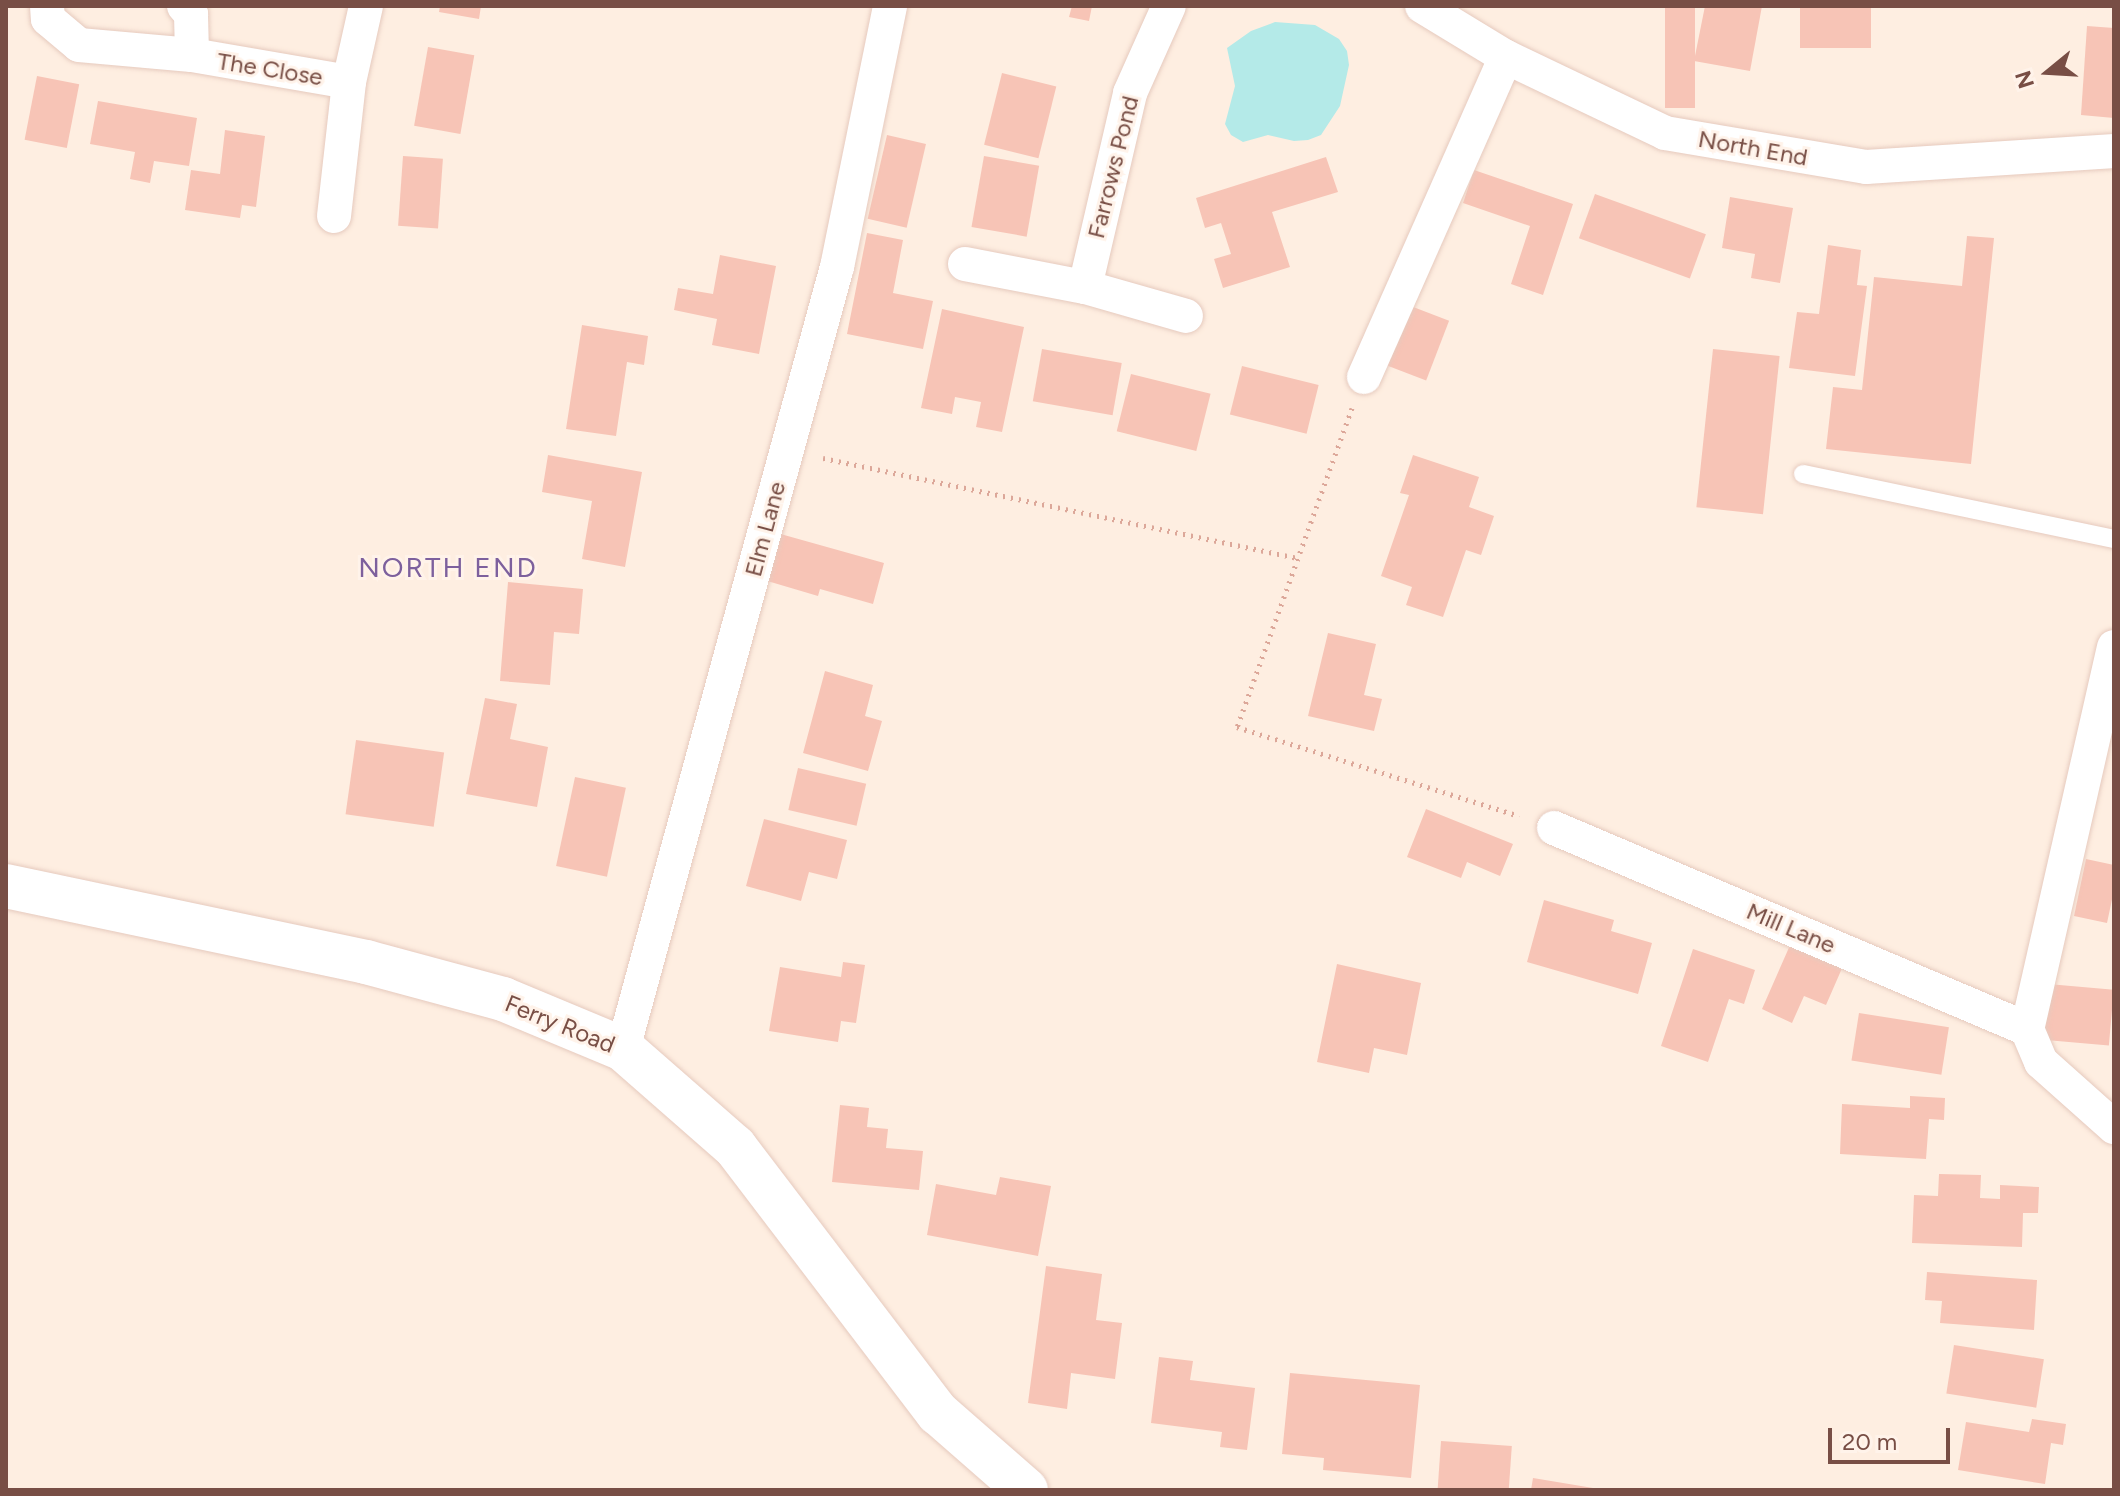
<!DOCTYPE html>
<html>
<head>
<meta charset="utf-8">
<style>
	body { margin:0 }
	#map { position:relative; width:2120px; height:1496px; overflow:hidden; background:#feeee1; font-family:Figtree,sans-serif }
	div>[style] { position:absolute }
	.water>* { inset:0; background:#b4eae8 }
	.building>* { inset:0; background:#f7c4b6; transform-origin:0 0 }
	.path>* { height:5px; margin-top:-2.5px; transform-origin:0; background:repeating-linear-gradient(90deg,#dca799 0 2px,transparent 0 8px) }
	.roads { filter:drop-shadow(0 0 2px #e6cabe) drop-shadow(0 0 2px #e6cabe) }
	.service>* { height:18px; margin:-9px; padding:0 9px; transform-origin:9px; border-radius:9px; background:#fff }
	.minor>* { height:34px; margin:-17px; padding:0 17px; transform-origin:17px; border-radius:17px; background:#fff }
	.tertiary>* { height:44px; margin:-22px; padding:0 22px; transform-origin:22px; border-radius:22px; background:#fff }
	span { translate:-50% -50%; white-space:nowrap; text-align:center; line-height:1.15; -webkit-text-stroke:6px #fff3ea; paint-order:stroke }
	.street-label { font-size:24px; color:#784e45 }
	.quarter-label { font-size:28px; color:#7d609d; letter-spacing:2px }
	.frame { position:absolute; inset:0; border:8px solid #784e45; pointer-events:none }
	.north { position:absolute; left:2008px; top:32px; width:80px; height:80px; -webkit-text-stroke:6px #fff3ea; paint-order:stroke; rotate:252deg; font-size:22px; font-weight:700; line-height:32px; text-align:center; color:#784e45 }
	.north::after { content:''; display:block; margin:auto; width:28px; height:36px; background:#784e45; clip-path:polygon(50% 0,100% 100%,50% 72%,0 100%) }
	.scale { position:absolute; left:1828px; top:1428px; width:122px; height:36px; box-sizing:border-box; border:4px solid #784e45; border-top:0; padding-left:10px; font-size:24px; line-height:28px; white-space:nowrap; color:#784e45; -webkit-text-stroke:6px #fff3ea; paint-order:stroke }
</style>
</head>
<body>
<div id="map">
	<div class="water">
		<div style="clip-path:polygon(1275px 22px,1315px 25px,1339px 39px,1347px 51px,1349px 65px,1340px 106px,1321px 135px,1308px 140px,1294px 141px,1268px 135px,1243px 142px,1231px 135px,1225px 124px,1235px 86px,1227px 48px,1251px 31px)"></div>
	</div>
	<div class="building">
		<div style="clip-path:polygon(440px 6px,481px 6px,479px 19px,439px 12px)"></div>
		<div style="clip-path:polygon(1072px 6px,1092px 6px,1089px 21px,1069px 17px)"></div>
		<div style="left:1665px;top:6px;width:30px;height:102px"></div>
		<div style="clip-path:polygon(1705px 6px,1762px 6px,1750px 71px,1694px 61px)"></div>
		<div style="left:1800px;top:6px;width:71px;height:42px"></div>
		<div style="clip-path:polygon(2087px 26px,2114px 28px,2114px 118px,2081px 115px)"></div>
		<div style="left:428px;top:47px;width:47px;height:80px;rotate:10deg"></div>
		<div style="left:1002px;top:73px;width:56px;height:74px;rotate:14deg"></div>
		<div style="left:37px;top:76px;width:43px;height:65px;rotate:11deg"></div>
		<div style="clip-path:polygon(98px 101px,197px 118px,189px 166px,154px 161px,150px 183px,130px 179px,135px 152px,90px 144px)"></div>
		<div style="clip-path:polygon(225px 130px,265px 136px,256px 207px,242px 205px,240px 218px,185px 210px,191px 170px,220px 174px)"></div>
		<div style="left:887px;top:135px;width:40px;height:86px;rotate:13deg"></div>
		<div style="left:403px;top:156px;width:40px;height:70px;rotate:4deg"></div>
		<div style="left:984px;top:156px;width:56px;height:72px;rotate:10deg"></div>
		<div style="clip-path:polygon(1326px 157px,1338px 192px,1272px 212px,1290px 267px,1223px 288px,1214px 259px,1231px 254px,1221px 223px,1205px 228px,1196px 198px)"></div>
		<div style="clip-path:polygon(1474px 170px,1573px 204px,1543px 295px,1511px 284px,1530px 226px,1463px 203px)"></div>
		<div style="left:1595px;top:194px;width:118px;height:47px;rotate:20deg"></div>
		<div style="clip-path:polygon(1730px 197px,1793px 208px,1780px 283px,1751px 278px,1755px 254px,1722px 248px)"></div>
		<div style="clip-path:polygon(867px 233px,903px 240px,893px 293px,933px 301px,923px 349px,847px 334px)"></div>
		<div style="clip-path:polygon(1967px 236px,1994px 238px,1971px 464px,1826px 449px,1833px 387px,1862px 390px,1874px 277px,1962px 286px)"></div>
		<div style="clip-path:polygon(1828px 245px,1861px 250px,1857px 285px,1867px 286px,1855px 376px,1789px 368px,1797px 312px,1819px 314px)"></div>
		<div style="clip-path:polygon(720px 255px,776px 266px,759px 354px,712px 345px,717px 319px,674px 310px,678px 288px,713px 294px)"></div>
		<div style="left:1408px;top:305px;width:44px;height:64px;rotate:21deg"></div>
		<div style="clip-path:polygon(942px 309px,1024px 327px,1002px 432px,976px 427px,981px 402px,955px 397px,952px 414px,921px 408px)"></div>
		<div style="clip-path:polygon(582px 325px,648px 336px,644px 365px,627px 362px,616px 436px,566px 429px)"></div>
		<div style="left:1042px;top:349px;width:81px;height:53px;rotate:10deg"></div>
		<div style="left:1713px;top:349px;width:67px;height:159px;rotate:6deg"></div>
		<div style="left:1242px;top:366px;width:79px;height:50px;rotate:14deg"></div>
		<div style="left:1131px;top:374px;width:82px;height:59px;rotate:14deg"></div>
		<div style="clip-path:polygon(548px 455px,642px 472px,625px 567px,582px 559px,592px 501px,542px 492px)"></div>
		<div style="clip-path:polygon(1413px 455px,1479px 477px,1469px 507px,1494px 516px,1481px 555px,1466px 550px,1443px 617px,1406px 605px,1412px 587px,1381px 576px,1409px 495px,1400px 493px)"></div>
		<div style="clip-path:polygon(777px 533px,884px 563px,873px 604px,820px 589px,818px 596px,764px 580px)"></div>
		<div style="clip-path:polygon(508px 582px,583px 589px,579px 634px,554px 632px,550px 685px,500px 681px)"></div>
		<div style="clip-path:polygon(1328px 633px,1376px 644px,1364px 695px,1382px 699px,1374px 731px,1308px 716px)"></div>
		<div style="clip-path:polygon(825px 671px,873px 685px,865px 716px,882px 721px,868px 771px,803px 753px)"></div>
		<div style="clip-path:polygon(485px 698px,517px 704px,510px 739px,548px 747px,537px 807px,466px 794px)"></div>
		<div style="left:356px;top:740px;width:89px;height:75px;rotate:8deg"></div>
		<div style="left:798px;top:768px;width:70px;height:43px;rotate:13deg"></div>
		<div style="left:575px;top:777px;width:52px;height:91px;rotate:12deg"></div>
		<div style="clip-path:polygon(1426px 809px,1513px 844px,1500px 876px,1467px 862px,1461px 878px,1407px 857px)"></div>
		<div style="clip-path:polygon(764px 819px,847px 840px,837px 879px,809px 872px,801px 901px,746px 886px)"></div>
		<div style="clip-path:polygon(2086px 859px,2114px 865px,2114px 890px,2107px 923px,2074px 916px)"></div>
		<div style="clip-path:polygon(1544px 900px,1614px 920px,1611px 931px,1652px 943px,1638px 994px,1527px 962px)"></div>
		<div style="clip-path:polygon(1791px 943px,1843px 966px,1826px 1005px,1804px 996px,1792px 1023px,1762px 1009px)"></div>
		<div style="clip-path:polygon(1693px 949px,1755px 970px,1744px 1004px,1729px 999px,1708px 1062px,1661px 1046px)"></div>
		<div style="clip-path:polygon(843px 962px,865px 965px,856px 1023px,841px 1021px,838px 1042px,769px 1031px,780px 967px,841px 977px)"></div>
		<div style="clip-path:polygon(1337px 964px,1421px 983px,1407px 1055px,1374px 1048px,1369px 1073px,1317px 1062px)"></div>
		<div style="left:2048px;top:984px;width:66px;height:56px;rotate:5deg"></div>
		<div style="left:1859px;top:1013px;width:91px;height:48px;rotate:9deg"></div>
		<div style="clip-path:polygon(1910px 1096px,1945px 1098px,1944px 1120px,1929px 1119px,1926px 1159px,1840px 1154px,1842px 1104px,1910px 1108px)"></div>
		<div style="clip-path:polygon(840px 1105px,869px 1108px,867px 1127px,888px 1129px,886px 1148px,923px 1151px,919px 1190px,832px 1182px)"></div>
		<div style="clip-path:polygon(1939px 1174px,1981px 1175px,1980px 1198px,2000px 1199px,2000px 1185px,2039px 1187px,2038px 1213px,2023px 1213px,2022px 1247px,1912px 1243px,1914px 1195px,1938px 1196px)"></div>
		<div style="clip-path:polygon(1000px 1177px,1051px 1186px,1038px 1256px,927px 1235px,936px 1184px,996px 1195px)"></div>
		<div style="clip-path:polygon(1046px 1266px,1102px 1274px,1096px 1320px,1122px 1323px,1115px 1379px,1071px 1373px,1067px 1409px,1028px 1403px)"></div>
		<div style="clip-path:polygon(1927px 1272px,2037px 1280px,2034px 1330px,1940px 1323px,1942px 1301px,1925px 1300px)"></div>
		<div style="left:1954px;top:1345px;width:91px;height:49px;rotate:9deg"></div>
		<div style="clip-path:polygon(1159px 1357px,1193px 1361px,1190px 1380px,1255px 1388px,1247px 1450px,1220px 1447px,1222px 1432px,1151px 1423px)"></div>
		<div style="clip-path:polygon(1290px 1373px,1420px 1385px,1411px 1478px,1323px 1470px,1324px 1458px,1282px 1454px)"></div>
		<div style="clip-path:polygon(2032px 1419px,2066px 1424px,2063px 1445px,2051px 1443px,2045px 1484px,1958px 1470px,1966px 1422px,2029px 1432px)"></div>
		<div style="left:1441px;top:1441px;width:71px;height:49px;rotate:4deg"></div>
		<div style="clip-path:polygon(1533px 1478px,1593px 1488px,1593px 1490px,1531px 1490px)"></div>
	</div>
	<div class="path">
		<div style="left:1352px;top:408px;width:339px;rotate:109.8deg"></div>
		<div style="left:1237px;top:727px;width:296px;rotate:17.5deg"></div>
		<div style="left:823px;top:458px;width:485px;rotate:11.9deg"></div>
	</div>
	<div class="roads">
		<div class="service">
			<div style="left:1803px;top:474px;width:318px;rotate:11.8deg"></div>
		</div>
		<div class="minor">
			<div style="left:47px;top:6px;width:13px;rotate:86deg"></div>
			<div style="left:48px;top:19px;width:40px;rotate:40deg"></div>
			<div style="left:79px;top:45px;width:113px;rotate:5.1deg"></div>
			<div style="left:192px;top:55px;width:159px;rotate:9.8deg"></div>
			<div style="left:184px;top:6px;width:11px;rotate:49deg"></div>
			<div style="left:191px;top:14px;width:41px;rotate:88.6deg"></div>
			<div style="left:1422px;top:6px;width:98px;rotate:31.3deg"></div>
			<div style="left:1506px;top:57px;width:176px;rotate:25.5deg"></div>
			<div style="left:1665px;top:133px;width:204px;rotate:9.6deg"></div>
			<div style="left:1866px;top:167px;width:249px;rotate:-3.7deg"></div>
			<div style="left:334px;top:216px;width:135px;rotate:-83.6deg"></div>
			<div style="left:349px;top:82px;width:78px;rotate:-77.4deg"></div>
			<div style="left:965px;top:264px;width:122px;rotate:10.9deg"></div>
			<div style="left:1085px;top:287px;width:105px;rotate:16deg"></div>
			<div style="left:1085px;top:287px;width:199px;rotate:-76.9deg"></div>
			<div style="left:1130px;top:93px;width:95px;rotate:-65.9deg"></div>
			<div style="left:1364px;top:377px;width:350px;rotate:-66.1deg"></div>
			<div style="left:2114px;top:647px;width:392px;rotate:102.8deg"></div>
			<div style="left:2027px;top:1029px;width:36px;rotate:67deg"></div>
			<div style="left:2041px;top:1062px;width:98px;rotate:41.7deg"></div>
			<div style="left:1554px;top:828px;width:514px;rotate:23.02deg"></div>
			<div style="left:623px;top:1049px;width:811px;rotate:-74.7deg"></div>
			<div style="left:837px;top:267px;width:266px;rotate:-78.5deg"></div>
		</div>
		<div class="tertiary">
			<div style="left:6px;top:886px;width:368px;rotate:11.9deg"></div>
			<div style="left:366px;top:962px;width:142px;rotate:15.1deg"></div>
			<div style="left:503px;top:999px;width:130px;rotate:22.6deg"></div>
			<div style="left:623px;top:1049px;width:149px;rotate:41.2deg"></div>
			<div style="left:735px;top:1147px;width:335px;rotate:52.7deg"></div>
			<div style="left:938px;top:1413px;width:117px;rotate:41.2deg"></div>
		</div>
	</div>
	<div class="street-label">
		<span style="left:270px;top:69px;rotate:9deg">The Close</span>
		<span style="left:1753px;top:148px;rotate:10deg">North End</span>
		<span style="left:1113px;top:167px;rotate:-76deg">Farrows Pond</span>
		<span style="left:765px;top:529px;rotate:-75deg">Elm Lane</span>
		<span style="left:1791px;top:928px;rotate:23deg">Mill Lane</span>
		<span style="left:560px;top:1024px;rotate:22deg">Ferry Road</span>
	</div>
	<div class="quarter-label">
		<span style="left:448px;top:567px">NORTH END</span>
	</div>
	<div class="frame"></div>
	<div class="north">N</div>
	<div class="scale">20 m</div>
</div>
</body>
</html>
